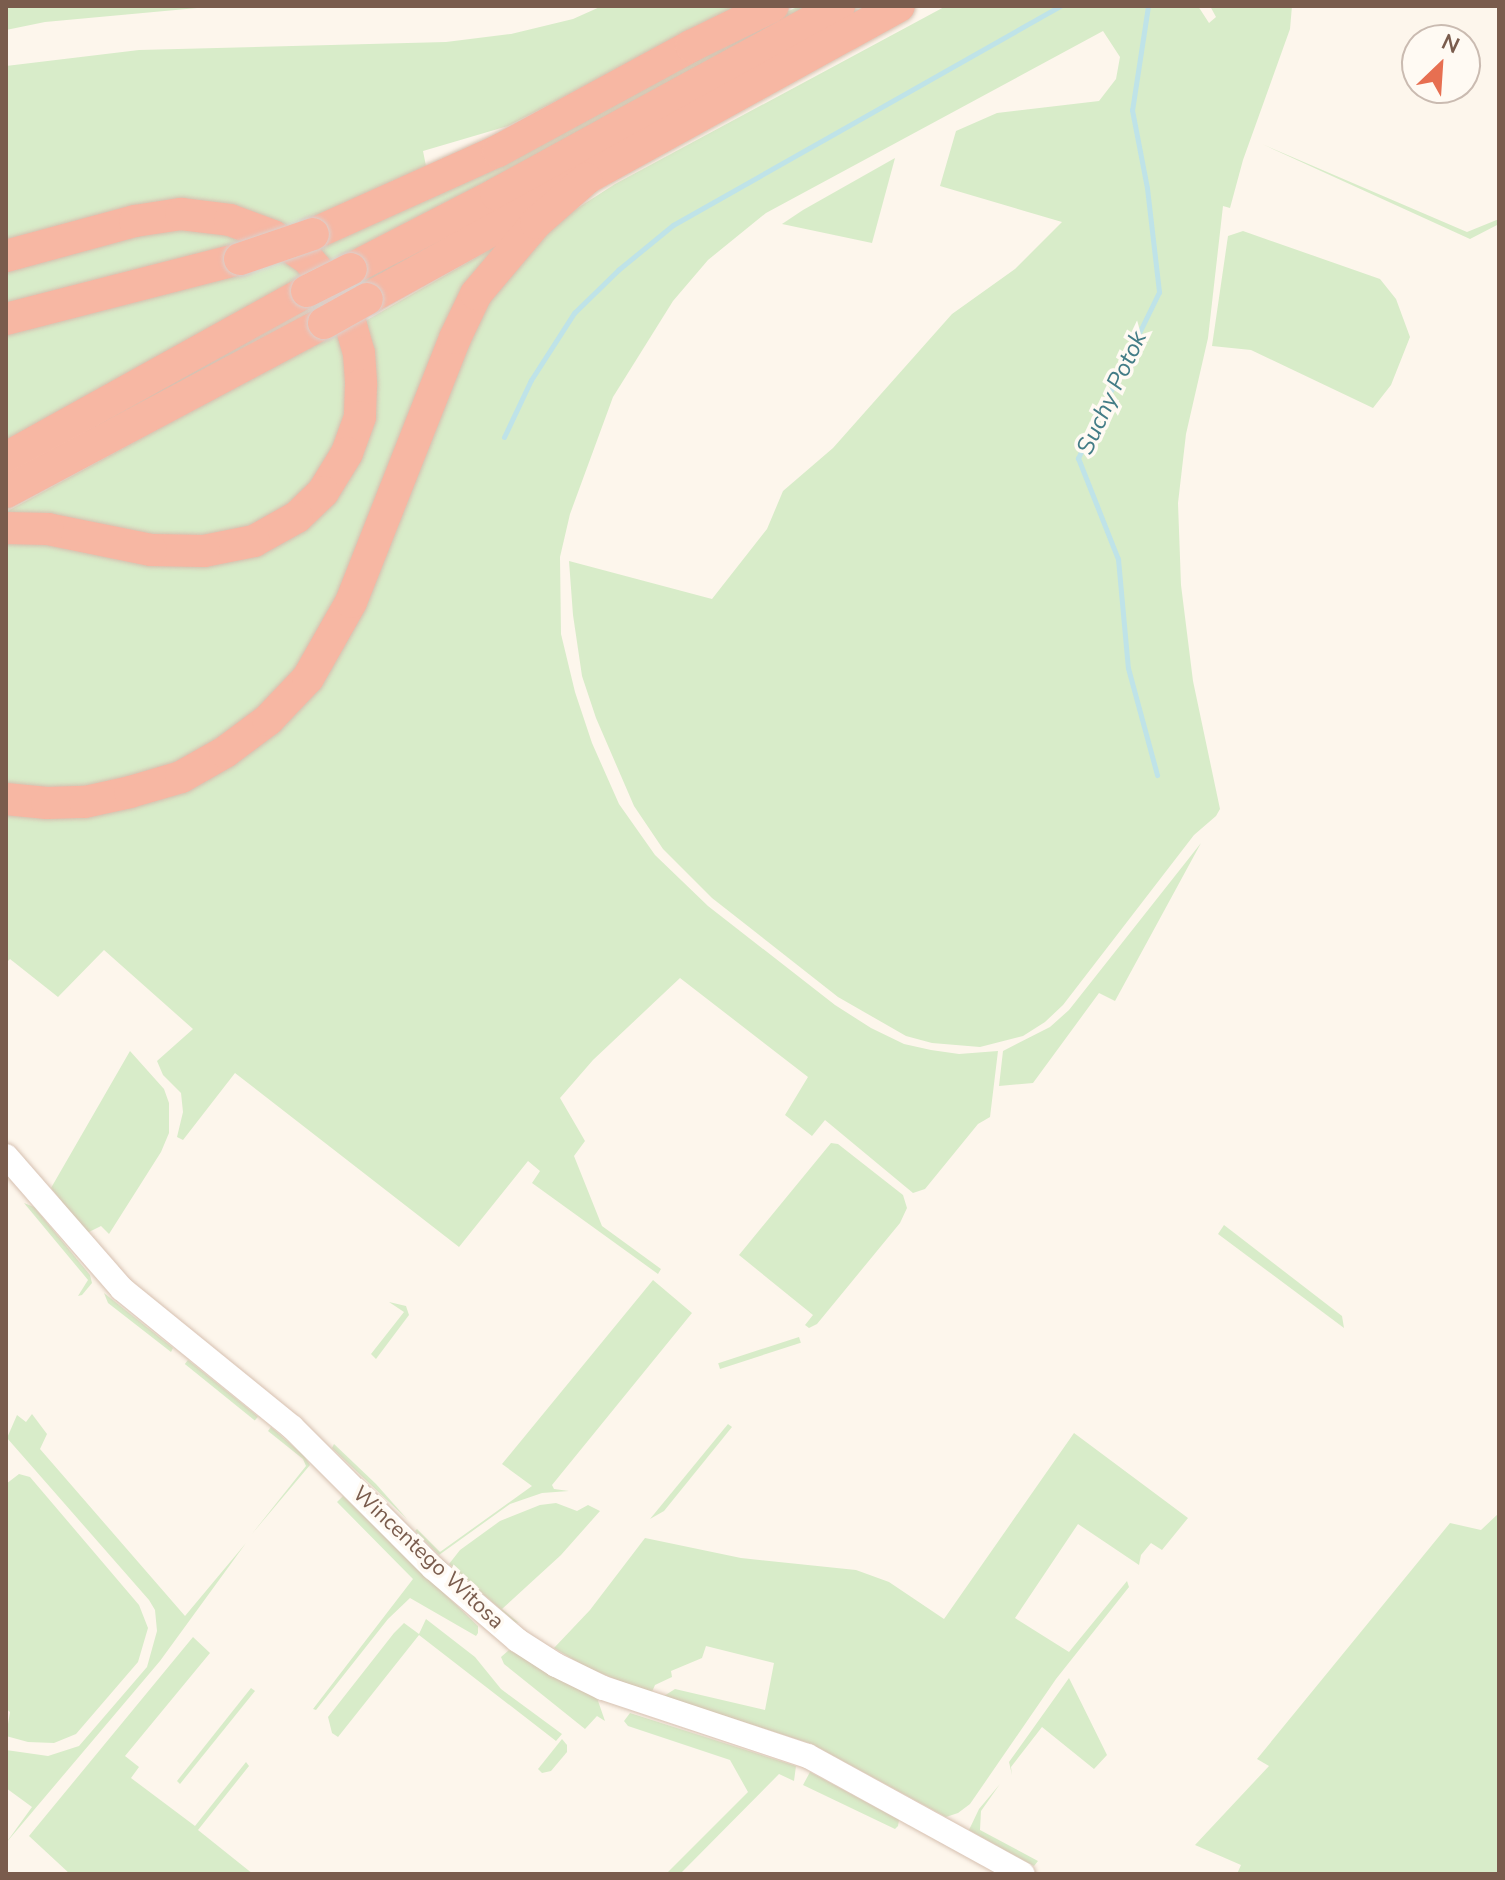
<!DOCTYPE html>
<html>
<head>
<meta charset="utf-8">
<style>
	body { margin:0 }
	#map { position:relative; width:1505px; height:1880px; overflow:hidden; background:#fdf6ec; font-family:"Nunito Sans",sans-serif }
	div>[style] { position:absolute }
	.green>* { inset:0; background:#d8ecc9; transform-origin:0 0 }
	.stream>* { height:5px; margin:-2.5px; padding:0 2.5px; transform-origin:2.5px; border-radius:2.5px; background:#bfe3e8 }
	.roads { filter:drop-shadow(0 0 2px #d6c0b0) drop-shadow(0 0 2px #d6c0b0) }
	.secondary>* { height:24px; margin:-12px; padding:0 12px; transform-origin:12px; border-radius:12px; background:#fff }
	.highway>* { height:32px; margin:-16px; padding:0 16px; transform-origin:16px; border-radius:16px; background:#f7b7a3 }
	.bridges { filter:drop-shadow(0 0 2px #dad1cd) drop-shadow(0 0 2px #dad1cd) }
	.highway-bridge>* { height:32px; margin:-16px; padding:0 16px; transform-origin:16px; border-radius:16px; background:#f7b7a3 }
	span { translate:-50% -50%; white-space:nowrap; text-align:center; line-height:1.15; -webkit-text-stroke:7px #fffaf3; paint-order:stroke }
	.street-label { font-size:22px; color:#7a5c4d }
	.water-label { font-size:24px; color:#437c86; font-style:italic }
	.frame { position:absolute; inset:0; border:8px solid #7a5c4d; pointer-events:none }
	.north { position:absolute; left:1401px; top:24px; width:80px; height:80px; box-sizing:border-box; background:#fffaf3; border:2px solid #cabbb1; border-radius:50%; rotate:25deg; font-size:22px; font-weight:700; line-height:32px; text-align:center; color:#7a5c4d }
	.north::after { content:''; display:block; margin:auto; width:28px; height:36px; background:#e76f51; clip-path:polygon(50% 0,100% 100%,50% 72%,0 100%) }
</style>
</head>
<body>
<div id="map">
	<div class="green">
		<div style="clip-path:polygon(6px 6px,219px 6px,45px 22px,6px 30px)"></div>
		<div style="clip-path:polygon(602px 6px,739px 6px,508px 126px,423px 151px,427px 171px,324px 215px,277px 230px,254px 220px,6px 247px,6px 66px,139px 50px,446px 42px,511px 34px,573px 19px)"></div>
		<div style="clip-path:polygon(799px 6px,814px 6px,327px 268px,307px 249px)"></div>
		<div style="clip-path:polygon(946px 6px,1198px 6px,1209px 23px,1216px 17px,1210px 6px,1292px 6px,1290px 29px,1243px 160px,1230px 208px,1223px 206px,1208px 338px,1186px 434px,1178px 503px,1181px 585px,1193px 681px,1220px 809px,1216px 816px,1194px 835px,1063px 1005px,1045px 1022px,1023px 1036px,980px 1047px,932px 1043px,906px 1036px,838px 997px,712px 898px,663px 849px,634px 806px,596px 718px,582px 676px,573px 615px,569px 561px,712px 599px,767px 529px,783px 491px,833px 448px,952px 314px,1015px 269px,1062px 222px,940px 186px,956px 131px,997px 113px,1099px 101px,1116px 79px,1120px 57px,1103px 31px,766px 213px,708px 260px,673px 301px,613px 397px,570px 514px,560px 557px,561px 634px,575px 692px,592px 743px,619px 804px,655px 855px,708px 906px,835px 1005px,871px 1028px,904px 1044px,931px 1050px,959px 1054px,998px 1051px,990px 1117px,978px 1124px,925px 1189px,913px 1193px,825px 1120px,812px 1136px,785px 1115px,808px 1077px,680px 978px,593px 1060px,560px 1098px,585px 1141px,574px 1156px,602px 1226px,661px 1269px,658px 1274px,532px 1183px,540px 1171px,528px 1161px,459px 1247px,235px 1073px,183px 1140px,177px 1137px,183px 1112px,181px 1093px,163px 1075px,157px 1061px,193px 1029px,104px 950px,58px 997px,10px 959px,6px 963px,6px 806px,92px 808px,300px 697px,456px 354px,513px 264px,570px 213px,615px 184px)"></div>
		<div style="clip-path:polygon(1262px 144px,1467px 232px,1499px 219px,1499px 224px,1470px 239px)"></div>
		<div style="clip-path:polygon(895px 158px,872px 243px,782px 224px,803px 210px)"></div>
		<div style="clip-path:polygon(159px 229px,216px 229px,277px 253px,321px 291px,351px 363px,346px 428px,315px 485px,260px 527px,185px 541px,6px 523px,6px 512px,330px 335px,297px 282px,6px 441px,6px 265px)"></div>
		<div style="clip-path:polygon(1243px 231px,1380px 279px,1396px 299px,1410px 337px,1391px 385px,1373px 408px,1251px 350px,1212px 346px,1228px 236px)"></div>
		<div style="clip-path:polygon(505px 241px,320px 641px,260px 712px,166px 772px,114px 786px,6px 789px,6px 541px,203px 560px,344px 482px,360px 324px)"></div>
		<div style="clip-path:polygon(1201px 843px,1115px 1001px,1099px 993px,1033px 1083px,999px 1086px,1003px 1051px,1050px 1027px,1069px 1010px)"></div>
		<div style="clip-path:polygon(130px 1051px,164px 1089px,169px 1103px,169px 1133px,161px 1152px,109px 1234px,101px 1226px,87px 1233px,51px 1188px)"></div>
		<div style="clip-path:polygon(831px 1143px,838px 1144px,903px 1195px,907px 1208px,900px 1223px,817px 1324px,809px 1328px,805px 1325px,813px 1315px,739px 1255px)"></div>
		<div style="clip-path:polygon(24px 1203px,34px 1207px,90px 1275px,92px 1283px,82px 1295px,78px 1296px,88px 1280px)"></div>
		<div style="clip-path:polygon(1224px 1225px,1342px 1316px,1344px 1328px,1218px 1234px)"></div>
		<div style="clip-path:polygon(653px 1280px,692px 1313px,552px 1485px,554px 1489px,569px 1491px,542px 1493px,510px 1504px,439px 1555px,415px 1531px,417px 1529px,440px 1552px,532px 1486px,502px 1464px)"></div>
		<div style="clip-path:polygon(104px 1293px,173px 1348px,171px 1352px,108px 1303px)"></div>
		<div style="clip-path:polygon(389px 1302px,406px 1306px,409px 1315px,376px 1359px,371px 1354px,404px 1312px)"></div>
		<div style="left:799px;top:1337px;width:6px;height:85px;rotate:72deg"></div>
		<div style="left:188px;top:1360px;width:90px;height:5px;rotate:39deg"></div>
		<div style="clip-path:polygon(32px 1414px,47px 1434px,40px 1449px,185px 1616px,246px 1543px,160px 1661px,6px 1843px,32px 1807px,6px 1788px,6px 1750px,48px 1756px,79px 1746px,147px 1667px,157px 1631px,155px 1610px,149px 1600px,7px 1438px,17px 1415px,26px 1422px)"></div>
		<div style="clip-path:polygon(728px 1424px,732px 1427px,664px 1511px,650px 1519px)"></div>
		<div style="clip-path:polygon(271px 1427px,304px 1456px,310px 1465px,251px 1535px,306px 1466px,303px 1459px,268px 1431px)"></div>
		<div style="clip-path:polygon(1074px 1433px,1188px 1518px,1162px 1550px,1151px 1543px,1141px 1555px,1139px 1565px,1078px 1524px,1015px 1618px,1069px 1652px,1127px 1581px,1129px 1587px,1056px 1679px,970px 1804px,958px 1813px,946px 1817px,812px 1744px,664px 1696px,675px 1689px,765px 1710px,774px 1663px,706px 1646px,702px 1658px,671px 1671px,672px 1677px,655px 1685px,651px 1694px,586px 1667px,554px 1648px,590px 1610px,645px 1538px,741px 1558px,856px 1570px,889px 1582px,944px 1619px)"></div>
		<div style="clip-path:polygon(334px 1444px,376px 1484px,407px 1519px,332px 1448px)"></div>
		<div style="clip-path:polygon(19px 1474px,30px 1477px,139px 1605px,148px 1628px,138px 1662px,76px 1734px,54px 1743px,28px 1742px,6px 1736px,10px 1712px,6px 1709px,6px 1484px)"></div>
		<div style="clip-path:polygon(343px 1496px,478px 1626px,478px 1633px,476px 1636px,410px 1598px,388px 1619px,316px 1710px,313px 1709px,413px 1579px,337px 1502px)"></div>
		<div style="clip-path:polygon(556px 1503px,577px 1511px,588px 1505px,600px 1511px,561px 1555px,502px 1609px,519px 1623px,515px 1622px,449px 1564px,460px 1550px,500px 1521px,540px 1505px)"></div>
		<div style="clip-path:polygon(1499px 1513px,1499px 1874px,1237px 1874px,1241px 1865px,1195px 1845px,1269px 1766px,1257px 1759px,1450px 1523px,1481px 1530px)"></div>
		<div style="clip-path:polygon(426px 1619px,475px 1657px,501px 1689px,562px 1734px,556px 1741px,419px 1635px,338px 1737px,332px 1733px,328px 1717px,394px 1633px,404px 1623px,419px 1634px)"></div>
		<div style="clip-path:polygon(193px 1637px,210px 1653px,125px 1756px,139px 1767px,131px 1778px,195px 1826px,246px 1762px,249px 1766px,198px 1830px,253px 1874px,70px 1874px,29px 1836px)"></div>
		<div style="clip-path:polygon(509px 1650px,597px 1698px,605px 1721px,597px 1716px,585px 1729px,504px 1664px,501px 1657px)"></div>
		<div style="clip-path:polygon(1069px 1678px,1107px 1755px,1094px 1769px,1042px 1727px,1011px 1767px,1012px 1775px,1009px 1762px)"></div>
		<div style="clip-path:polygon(251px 1688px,255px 1691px,180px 1784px,177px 1781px)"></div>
		<div style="clip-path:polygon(630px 1713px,796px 1766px,794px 1781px,779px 1774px,680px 1874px,666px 1874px,748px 1792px,730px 1760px,628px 1726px,624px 1721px)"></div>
		<div style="clip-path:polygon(562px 1739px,567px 1745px,567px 1752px,551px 1771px,542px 1773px,538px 1769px)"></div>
		<div style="clip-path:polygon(810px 1772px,899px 1820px,898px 1826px,895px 1829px,803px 1785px)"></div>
		<div style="clip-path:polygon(1000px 1784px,981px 1811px,980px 1830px,1038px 1861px,1034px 1866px,969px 1830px,979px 1809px)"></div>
	</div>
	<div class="stream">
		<div style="left:1148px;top:6px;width:105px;rotate:98.7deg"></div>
		<div style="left:1132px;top:110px;width:79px;rotate:79.1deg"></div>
		<div style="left:1147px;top:188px;width:105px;rotate:83.4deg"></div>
		<div style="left:1159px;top:292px;width:185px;rotate:116deg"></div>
		<div style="left:1078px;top:458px;width:109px;rotate:68.4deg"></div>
		<div style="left:1118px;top:559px;width:109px;rotate:84.8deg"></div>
		<div style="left:1128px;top:668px;width:111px;rotate:74.8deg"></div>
		<div style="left:504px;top:437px;width:63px;rotate:-64.7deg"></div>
		<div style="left:531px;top:380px;width:80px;rotate:-57.3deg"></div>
		<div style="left:574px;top:313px;width:62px;rotate:-44.3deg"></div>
		<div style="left:618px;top:270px;width:71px;rotate:-39.3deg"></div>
		<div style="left:673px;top:225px;width:445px;rotate:-29.5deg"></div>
	</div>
	<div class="roads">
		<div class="secondary">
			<div style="left:6px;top:1156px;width:176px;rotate:48.9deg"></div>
			<div style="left:122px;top:1289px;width:219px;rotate:39.1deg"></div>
			<div style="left:292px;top:1427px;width:199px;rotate:45deg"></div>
			<div style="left:433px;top:1568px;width:111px;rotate:40.6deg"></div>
			<div style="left:517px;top:1640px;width:46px;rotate:32.7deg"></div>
			<div style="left:556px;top:1665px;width:52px;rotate:26.1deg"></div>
			<div style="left:603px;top:1688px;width:216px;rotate:18.4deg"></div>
			<div style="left:808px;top:1756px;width:245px;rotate:28.8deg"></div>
		</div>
		<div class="highway">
			<div style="left:313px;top:234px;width:203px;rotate:-24.2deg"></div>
			<div style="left:498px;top:151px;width:220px;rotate:-28.5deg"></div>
			<div style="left:691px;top:46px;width:91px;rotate:-26deg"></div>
			<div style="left:6px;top:256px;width:134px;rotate:-15.2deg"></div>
			<div style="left:135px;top:221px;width:47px;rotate:-8.7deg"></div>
			<div style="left:181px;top:214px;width:49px;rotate:7deg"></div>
			<div style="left:230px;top:220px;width:46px;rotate:20.4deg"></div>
			<div style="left:273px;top:236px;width:40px;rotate:32.9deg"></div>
			<div style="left:307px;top:258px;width:41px;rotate:48.9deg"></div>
			<div style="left:334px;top:289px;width:37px;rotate:64deg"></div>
			<div style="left:350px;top:322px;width:32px;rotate:74deg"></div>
			<div style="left:359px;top:353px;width:32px;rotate:86deg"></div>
			<div style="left:361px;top:385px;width:32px;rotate:92deg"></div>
			<div style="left:360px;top:417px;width:38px;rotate:110deg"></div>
			<div style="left:347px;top:453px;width:46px;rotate:121.6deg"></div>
			<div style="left:323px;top:492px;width:36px;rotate:136deg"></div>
			<div style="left:297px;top:517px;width:49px;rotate:150.8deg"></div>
			<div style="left:254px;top:541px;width:51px;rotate:168.7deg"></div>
			<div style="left:204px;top:551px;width:53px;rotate:-178.9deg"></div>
			<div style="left:151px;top:550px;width:105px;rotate:-168.5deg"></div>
			<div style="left:48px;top:529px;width:42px;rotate:-178.6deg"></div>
			<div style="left:351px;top:269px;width:163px;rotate:-27.3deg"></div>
			<div style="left:496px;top:194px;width:391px;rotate:-28.7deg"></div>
			<div style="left:367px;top:299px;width:607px;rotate:-28.84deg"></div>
			<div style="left:6px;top:319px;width:242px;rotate:-14.4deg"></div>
			<div style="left:6px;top:458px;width:344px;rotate:-29deg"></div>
			<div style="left:6px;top:492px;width:360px;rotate:-28deg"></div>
			<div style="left:6px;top:799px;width:41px;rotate:5.6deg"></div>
			<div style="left:47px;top:803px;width:38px;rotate:-2deg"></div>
			<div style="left:85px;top:802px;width:46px;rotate:-12.5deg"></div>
			<div style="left:130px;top:792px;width:53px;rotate:-16.4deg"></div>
			<div style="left:181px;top:777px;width:51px;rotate:-29.6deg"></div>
			<div style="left:225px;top:752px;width:54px;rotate:-36.7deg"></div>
			<div style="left:268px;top:720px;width:58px;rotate:-46.4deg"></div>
			<div style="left:308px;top:678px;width:87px;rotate:-60.5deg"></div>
			<div style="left:351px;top:602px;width:284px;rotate:-68.5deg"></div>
			<div style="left:455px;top:338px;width:49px;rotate:-64.5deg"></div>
			<div style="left:476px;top:294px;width:93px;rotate:-49.8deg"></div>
			<div style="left:536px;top:223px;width:67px;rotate:-41.3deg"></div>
		</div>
	</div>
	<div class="bridges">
		<div class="highway-bridge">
			<div style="left:240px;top:259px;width:77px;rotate:-18.9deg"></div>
			<div style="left:307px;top:291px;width:49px;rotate:-26.6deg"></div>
			<div style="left:324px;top:323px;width:49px;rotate:-29.2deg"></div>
		</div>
	</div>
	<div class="street-label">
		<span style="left:428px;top:1558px;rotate:43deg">Wincentego Witosa</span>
	</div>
	<div class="water-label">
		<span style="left:1112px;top:393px;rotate:-65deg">Suchy Potok</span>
	</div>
	<div class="frame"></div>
	<div class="north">N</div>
</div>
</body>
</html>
